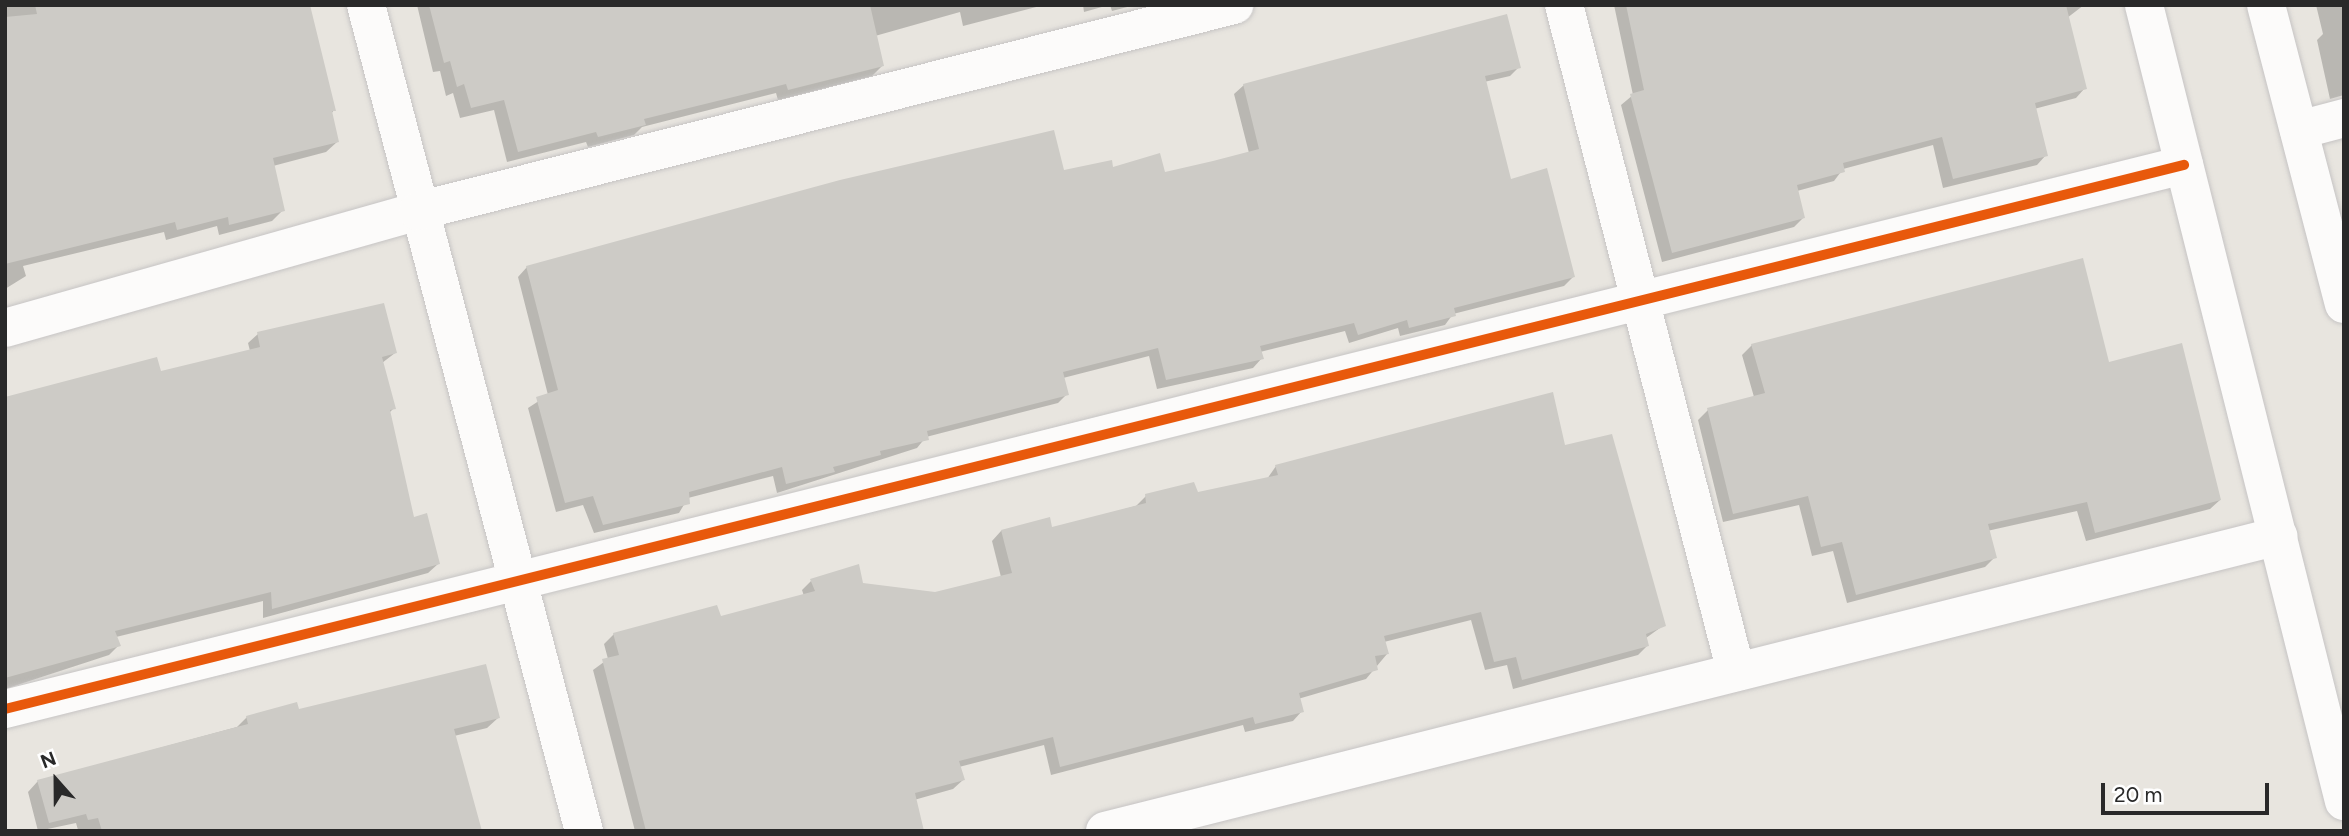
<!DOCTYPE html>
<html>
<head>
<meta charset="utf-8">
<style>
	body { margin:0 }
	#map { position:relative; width:2349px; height:836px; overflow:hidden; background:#e8e5df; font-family:Figtree,sans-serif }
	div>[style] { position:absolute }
	.shadow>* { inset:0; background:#0003 }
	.building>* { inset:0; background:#cdcbc6 }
	.roads { filter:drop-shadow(0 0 2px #c6c4c4) drop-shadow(0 0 2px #c6c4c4) }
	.minor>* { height:38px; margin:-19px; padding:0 19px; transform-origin:19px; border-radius:19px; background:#fcfbfa }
	.tertiary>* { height:38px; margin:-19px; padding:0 19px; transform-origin:19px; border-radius:19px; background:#fcfbfa }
	.cycleway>* { height:10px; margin:-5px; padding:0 5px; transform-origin:5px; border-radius:5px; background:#e8590c }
	span { translate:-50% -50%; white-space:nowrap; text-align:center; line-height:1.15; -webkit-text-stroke:5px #fff; paint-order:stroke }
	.frame { position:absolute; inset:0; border:7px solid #292929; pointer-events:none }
	.north { position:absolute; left:21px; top:745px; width:70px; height:70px; -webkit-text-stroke:5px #fff; paint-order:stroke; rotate:339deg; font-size:19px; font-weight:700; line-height:28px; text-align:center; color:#292929 }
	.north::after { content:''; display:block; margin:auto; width:24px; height:32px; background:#292929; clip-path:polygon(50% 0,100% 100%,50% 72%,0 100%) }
	.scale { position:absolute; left:2101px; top:783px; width:168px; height:32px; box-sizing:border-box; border:4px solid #292929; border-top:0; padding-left:9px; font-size:21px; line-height:24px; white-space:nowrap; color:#292929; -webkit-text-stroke:5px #fff; paint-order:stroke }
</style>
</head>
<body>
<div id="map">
	<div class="shadow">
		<div style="clip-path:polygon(272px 5px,334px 110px,331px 114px,337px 142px,326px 152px,273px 166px,283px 210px,272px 221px,219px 235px,217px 226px,166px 240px,164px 232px,23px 266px,26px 276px,5px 289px,5px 6px)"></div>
		<div style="clip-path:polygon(417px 5px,1044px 5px,963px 26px,960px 12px,875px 36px,882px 66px,872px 76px,778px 100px,776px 93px,642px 127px,634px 135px,588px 147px,586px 142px,507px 162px,494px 110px,460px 118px,453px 93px,446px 96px,440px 71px,433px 72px)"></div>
		<div style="clip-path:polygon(1083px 5px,1109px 5px,1084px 12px)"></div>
		<div style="clip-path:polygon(1110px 5px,1135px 5px,1112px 11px)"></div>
		<div style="clip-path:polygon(1614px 5px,2084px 5px,2067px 18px,2085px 88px,2076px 98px,2034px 109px,2046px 155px,2037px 165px,1943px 188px,1933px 145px,1843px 169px,1834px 181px,1797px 191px,1803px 218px,1794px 227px,1662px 262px,1621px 105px,1633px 95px)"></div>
		<div style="clip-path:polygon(2316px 5px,2344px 5px,2344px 95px,2330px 99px,2317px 40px,2323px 34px)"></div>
		<div style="clip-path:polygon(1519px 67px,1510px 76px,1484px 82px,1509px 182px,1573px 277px,1564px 286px,1453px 314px,1445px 325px,1400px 336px,1398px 328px,1349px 343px,1345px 331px,1260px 352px,1262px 358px,1253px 368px,1157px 389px,1149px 356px,1063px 378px,1067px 394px,1058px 403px,926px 437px,917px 448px,777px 493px,773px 476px,688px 498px,679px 513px,594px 533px,583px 505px,556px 512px,528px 408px,548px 395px,518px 277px,527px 267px,1063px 172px,1112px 169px,1163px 174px,1249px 153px,1234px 94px,1244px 85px)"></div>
		<div style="clip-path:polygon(258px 334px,395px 353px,382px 363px,394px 408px,389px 413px,412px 519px,438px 564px,428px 573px,263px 618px,263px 601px,116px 637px,119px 645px,109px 655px,5px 689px,5px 399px,159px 373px,250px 351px,248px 343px)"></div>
		<div style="clip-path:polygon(1752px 345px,2108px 364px,2220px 500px,2210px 509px,2086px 541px,2077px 511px,1987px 531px,1995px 557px,1985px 567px,1847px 603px,1833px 551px,1812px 556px,1799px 505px,1723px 522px,1698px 420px,1708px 410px,1754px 397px,1742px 355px)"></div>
		<div style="clip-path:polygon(1564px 447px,1664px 625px,1646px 638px,1647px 646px,1638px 655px,1513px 689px,1507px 665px,1485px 670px,1471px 620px,1384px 642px,1387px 654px,1366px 679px,1298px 699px,1302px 711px,1293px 721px,1245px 732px,1243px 725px,1051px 775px,1044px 745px,959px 767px,963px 780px,953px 789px,914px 800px,923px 831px,635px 831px,593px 670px,608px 659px,604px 644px,614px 634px,720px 618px,804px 596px,802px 590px,811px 581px,935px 594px,1001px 577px,992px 541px,1001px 531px,1051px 529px,1136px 506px,1146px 496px,1197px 495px,1267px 479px,1276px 466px)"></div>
		<div style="clip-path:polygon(298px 711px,498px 718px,487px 728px,454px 736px,481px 831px,89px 831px,78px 830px,76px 823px,38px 831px,28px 792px,38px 781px,237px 727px,247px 717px)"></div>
	</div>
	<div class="building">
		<div style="clip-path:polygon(35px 5px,310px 5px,336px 111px,332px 111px,339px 142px,273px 158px,285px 211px,229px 225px,228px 217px,177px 230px,175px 222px,5px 264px,5px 17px,37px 14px)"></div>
		<div style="clip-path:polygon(429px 5px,870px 5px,884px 66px,788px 90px,786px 84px,644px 119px,646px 125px,598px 137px,596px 132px,518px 152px,504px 100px,471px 108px,464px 84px,457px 87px,450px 61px,444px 63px)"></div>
		<div style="clip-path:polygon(1626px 5px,2066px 5px,2087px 89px,2035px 103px,2048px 156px,1953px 179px,1942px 137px,1843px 163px,1845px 172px,1797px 185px,1805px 218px,1672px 253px,1630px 94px,1644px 90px)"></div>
		<div style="clip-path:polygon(1507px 14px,1521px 68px,1485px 76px,1511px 179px,1547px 168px,1575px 277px,1454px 308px,1456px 316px,1409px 328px,1407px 320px,1358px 335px,1354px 323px,1260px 346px,1264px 359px,1166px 380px,1158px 348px,1063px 372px,1069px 395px,927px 431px,929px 440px,880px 451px,881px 455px,833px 467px,835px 472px,786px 484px,782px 467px,689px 492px,690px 504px,603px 525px,593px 496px,565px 503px,536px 397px,558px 390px,526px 266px,840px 180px,1054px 130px,1064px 170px,1112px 160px,1113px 167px,1160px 153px,1165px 172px,1213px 161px,1259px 149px,1243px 84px)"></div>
		<div style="clip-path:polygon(2083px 258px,2109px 362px,2182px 343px,2221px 500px,2095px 533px,2087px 502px,1988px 524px,1997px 558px,1856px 595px,1842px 542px,1821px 547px,1808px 496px,1733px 514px,1707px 408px,1765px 393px,1751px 344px)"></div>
		<div style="clip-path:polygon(384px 303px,397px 353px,382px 357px,396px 409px,390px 410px,414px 517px,427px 513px,440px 564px,272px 609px,271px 592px,115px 631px,121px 646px,5px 678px,5px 397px,157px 357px,161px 371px,260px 347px,257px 332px)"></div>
		<div style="clip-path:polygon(1553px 392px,1565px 445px,1612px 434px,1666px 626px,1646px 634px,1649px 646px,1522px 680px,1516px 657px,1494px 662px,1481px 612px,1384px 636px,1389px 654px,1375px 656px,1378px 670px,1299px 693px,1304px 712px,1255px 724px,1253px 717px,1060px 767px,1053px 737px,959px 761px,965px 780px,915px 793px,924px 831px,646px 831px,602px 659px,619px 655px,613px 633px,717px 605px,721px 616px,815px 591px,810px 579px,859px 564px,863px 583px,935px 592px,1012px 573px,1001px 530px,1050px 517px,1052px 527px,1146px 503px,1145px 494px,1194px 482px,1198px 492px,1278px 475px,1275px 465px)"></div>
		<div style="clip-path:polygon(486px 664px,500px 718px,454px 729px,482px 831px,102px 831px,98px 818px,88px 820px,86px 814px,49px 823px,37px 780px,248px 724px,246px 716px,297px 702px,299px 709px)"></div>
	</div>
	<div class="roads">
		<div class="minor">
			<div style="left:366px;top:5px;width:854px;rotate:75.22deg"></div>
			<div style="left:1564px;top:5px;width:689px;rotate:75.54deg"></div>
			<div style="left:2299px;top:130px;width:47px;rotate:-14.9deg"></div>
			<div style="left:5px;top:328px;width:429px;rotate:-15.8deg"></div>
			<div style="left:418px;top:211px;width:842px;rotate:-14.17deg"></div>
			<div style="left:5px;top:709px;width:2246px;rotate:-14.02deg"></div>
			<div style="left:1105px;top:831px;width:1210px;rotate:-14.11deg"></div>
		</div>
		<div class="tertiary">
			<div style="left:2144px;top:5px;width:821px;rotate:75.9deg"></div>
			<div style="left:2266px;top:5px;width:309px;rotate:75.4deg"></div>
		</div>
	</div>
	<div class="cycleway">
		<div style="left:5px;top:709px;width:2246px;rotate:-14.02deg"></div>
	</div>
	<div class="frame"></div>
	<div class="north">N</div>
	<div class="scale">20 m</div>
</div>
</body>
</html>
